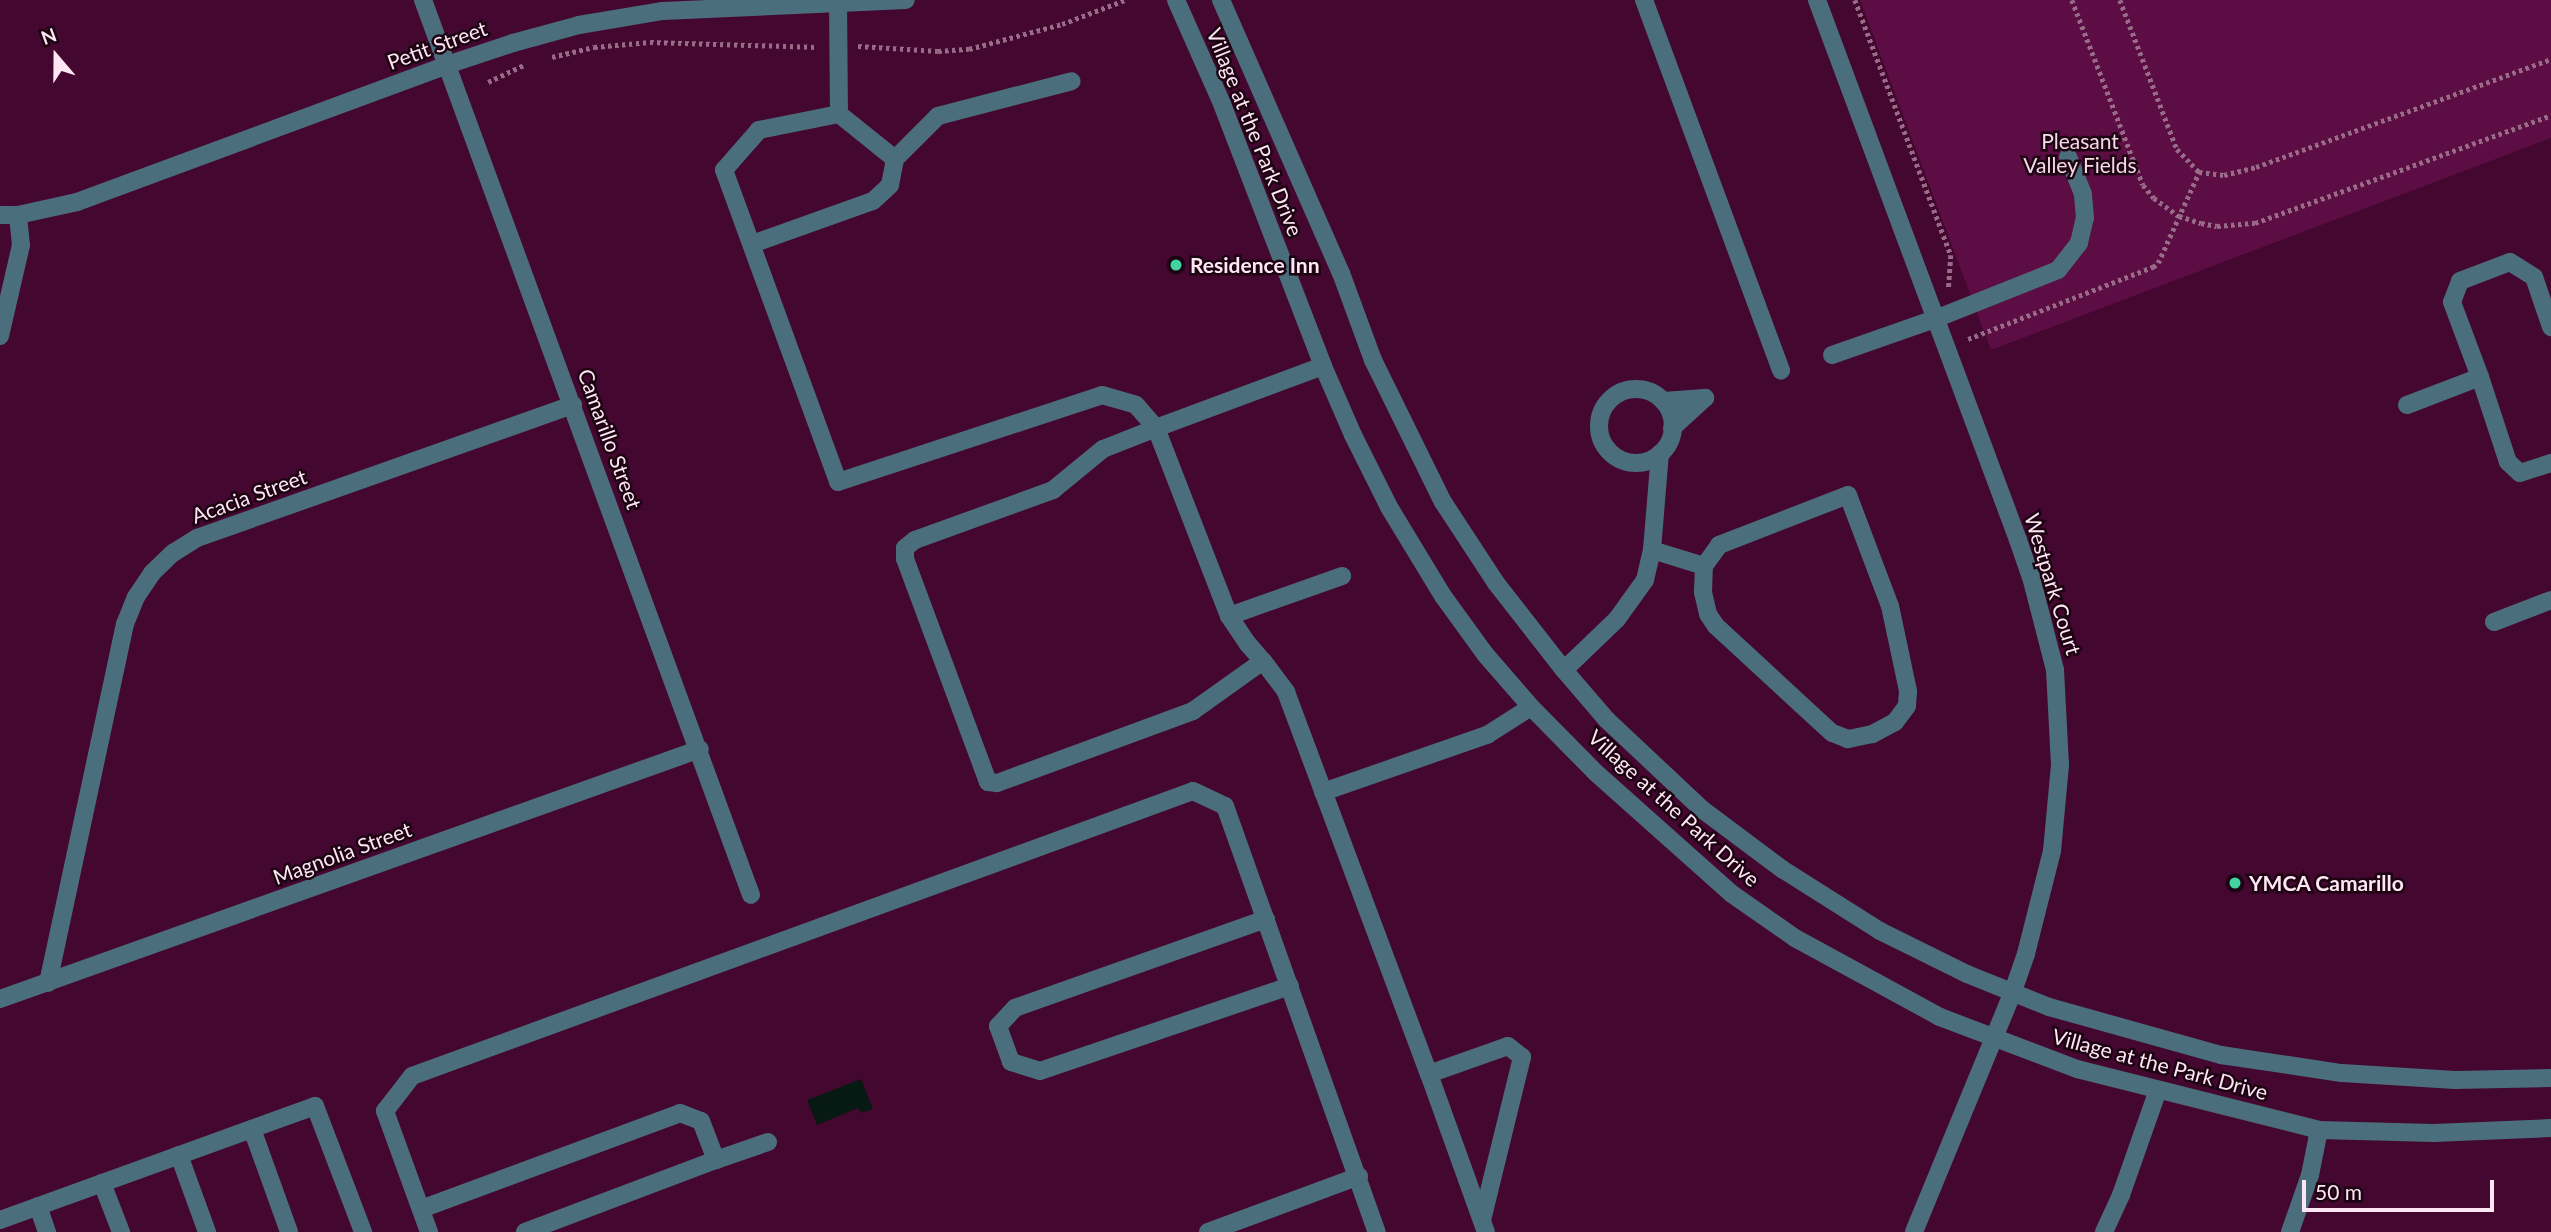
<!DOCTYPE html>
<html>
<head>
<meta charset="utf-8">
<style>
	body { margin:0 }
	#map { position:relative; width:2551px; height:1232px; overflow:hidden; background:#440730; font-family:Lato,sans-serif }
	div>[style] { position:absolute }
	.green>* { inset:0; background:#5c0d43 }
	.water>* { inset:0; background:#061912 }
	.path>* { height:4.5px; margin-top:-2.25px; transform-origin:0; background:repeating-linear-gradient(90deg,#986b87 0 3.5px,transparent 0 7px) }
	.minor>* { height:18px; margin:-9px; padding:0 9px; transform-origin:9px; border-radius:9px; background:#4b6e7c }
	.minor>.ring { margin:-9px; padding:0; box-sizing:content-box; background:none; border:18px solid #4b6e7c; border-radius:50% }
	.dots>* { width:19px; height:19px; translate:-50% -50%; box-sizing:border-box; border:4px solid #1d0413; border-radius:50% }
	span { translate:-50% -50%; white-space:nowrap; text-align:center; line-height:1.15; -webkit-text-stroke:5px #1d0413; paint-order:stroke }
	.street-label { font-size:21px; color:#fee6f2 }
	.park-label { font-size:21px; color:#f5d9e7 }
	.poi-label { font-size:21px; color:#fee6f2; font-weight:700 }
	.left { translate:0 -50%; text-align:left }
	.north { position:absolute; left:21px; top:21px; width:70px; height:70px; -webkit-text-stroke:5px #1d0413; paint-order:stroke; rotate:340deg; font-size:19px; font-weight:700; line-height:28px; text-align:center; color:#fee6f2 }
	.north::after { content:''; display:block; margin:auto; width:24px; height:32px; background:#fee6f2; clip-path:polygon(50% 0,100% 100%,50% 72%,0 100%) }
	.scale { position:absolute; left:2302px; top:1180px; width:192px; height:32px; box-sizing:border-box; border:4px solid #fee6f2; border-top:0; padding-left:9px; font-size:21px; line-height:24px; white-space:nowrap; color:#fee6f2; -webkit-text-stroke:5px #1d0413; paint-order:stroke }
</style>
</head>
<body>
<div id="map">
	<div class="green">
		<div style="clip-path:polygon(1860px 0,2551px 0,2551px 138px,1991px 350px)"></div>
	</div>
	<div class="water">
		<div style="clip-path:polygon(861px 1079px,873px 1109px,861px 1113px,858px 1108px,817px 1125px,807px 1100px)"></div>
	</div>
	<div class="path">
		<div style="left:1855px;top:0;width:272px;rotate:69.4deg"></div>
		<div style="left:1951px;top:255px;width:32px;rotate:94deg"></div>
		<div style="left:2072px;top:0;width:198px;rotate:69deg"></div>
		<div style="left:2143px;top:185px;width:17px;rotate:50deg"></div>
		<div style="left:2154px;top:198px;width:31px;rotate:36deg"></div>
		<div style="left:2179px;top:216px;width:23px;rotate:18deg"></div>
		<div style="left:2201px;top:223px;width:16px;rotate:11deg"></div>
		<div style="left:2217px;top:226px;width:38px;rotate:-5deg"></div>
		<div style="left:2255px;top:223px;width:315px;rotate:-20deg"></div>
		<div style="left:2120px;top:0;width:160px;rotate:69.1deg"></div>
		<div style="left:2177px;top:149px;width:32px;rotate:46deg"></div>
		<div style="left:858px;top:46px;width:80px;rotate:3.6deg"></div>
		<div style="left:938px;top:51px;width:31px;rotate:-4deg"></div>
		<div style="left:969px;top:49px;width:96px;rotate:-15deg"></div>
		<div style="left:1062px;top:24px;width:67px;rotate:-20.9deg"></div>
		<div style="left:552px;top:57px;width:43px;rotate:-13.4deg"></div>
		<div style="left:594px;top:47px;width:56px;rotate:-5.1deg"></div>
		<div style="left:650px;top:42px;width:167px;rotate:1.7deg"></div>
		<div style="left:488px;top:82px;width:42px;rotate:-25.3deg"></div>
		<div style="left:1968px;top:339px;width:199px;rotate:-21.3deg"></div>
		<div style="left:2153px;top:267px;width:6px;rotate:-39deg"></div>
		<div style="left:2158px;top:263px;width:100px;rotate:-65.7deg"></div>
		<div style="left:2199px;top:172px;width:25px;rotate:7deg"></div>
		<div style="left:2224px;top:175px;width:33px;rotate:-14deg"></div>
		<div style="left:2256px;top:167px;width:314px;rotate:-20.1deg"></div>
	</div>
	<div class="minor">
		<div style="left:423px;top:0;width:953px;rotate:69.87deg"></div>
		<div style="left:838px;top:0;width:114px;rotate:89.5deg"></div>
		<div style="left:839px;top:114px;width:82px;rotate:168.7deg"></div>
		<div style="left:759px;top:130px;width:53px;rotate:131.2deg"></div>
		<div style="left:724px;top:170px;width:332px;rotate:69.9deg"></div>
		<div style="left:838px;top:482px;width:278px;rotate:-18.2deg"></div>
		<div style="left:1102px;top:395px;width:35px;rotate:16deg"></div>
		<div style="left:1136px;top:405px;width:30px;rotate:49deg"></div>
		<div style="left:1156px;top:428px;width:178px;rotate:-20.4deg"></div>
		<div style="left:1176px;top:0;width:114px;rotate:66.1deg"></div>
		<div style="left:1222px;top:104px;width:281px;rotate:68.9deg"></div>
		<div style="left:1323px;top:366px;width:75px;rotate:66.5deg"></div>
		<div style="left:1353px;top:435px;width:80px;rotate:63.4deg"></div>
		<div style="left:1389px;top:507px;width:104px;rotate:58.8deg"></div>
		<div style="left:1443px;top:596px;width:72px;rotate:54.1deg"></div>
		<div style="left:1485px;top:654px;width:70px;rotate:49deg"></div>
		<div style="left:1531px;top:707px;width:91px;rotate:45.4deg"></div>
		<div style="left:1595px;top:772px;width:183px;rotate:41.7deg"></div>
		<div style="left:1732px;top:894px;width:77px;rotate:34.9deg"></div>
		<div style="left:1795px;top:938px;width:165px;rotate:28.6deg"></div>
		<div style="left:1940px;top:1017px;width:147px;rotate:20.8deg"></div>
		<div style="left:2077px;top:1069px;width:250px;rotate:14.1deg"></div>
		<div style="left:2319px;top:1130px;width:115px;rotate:1.5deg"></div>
		<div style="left:2434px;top:1133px;width:117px;rotate:-2.4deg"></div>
		<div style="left:1221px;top:0;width:298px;rotate:66.3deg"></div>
		<div style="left:1341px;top:273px;width:93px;rotate:69.8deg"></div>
		<div style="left:1373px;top:360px;width:158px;rotate:63.8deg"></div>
		<div style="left:1443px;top:502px;width:97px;rotate:56.8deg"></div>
		<div style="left:1496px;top:583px;width:110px;rotate:52deg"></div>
		<div style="left:1564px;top:670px;width:66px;rotate:49.3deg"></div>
		<div style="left:1607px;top:720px;width:132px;rotate:43.2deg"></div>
		<div style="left:1703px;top:810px;width:99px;rotate:36.8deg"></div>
		<div style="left:1782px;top:869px;width:116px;rotate:32.3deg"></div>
		<div style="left:1880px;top:931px;width:97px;rotate:26.3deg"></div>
		<div style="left:1967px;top:974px;width:88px;rotate:21.9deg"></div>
		<div style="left:2049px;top:1007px;width:179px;rotate:15.6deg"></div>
		<div style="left:2221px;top:1055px;width:122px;rotate:8.5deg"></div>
		<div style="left:2342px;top:1073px;width:113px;rotate:3.5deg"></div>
		<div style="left:2455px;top:1080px;width:96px;rotate:-1.2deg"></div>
		<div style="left:1644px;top:0;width:395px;rotate:69.7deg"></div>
		<div style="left:1817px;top:0;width:576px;rotate:69.58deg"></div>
		<div style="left:2018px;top:540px;width:39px;rotate:71deg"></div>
		<div style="left:2031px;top:577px;width:96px;rotate:75.5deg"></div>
		<div style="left:2055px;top:670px;width:95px;rotate:87deg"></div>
		<div style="left:2060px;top:765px;width:86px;rotate:95.3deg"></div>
		<div style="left:2052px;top:851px;width:106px;rotate:104.2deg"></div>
		<div style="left:2026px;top:954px;width:42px;rotate:109.3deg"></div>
		<div style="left:2012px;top:994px;width:257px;rotate:112.4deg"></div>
		<div style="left:839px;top:114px;width:72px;rotate:38.8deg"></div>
		<div style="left:895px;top:159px;width:61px;rotate:-45deg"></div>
		<div style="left:938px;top:116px;width:138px;rotate:-14.6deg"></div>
		<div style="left:0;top:215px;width:18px"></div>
		<div style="left:18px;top:215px;width:60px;rotate:-12.4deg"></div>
		<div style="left:77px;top:202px;width:395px;rotate:-20.3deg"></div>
		<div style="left:447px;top:65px;width:70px;rotate:-18.4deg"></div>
		<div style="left:513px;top:43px;width:68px;rotate:-15.3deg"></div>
		<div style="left:579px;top:25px;width:85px;rotate:-9.5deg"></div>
		<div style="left:663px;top:11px;width:243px;rotate:-2.6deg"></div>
		<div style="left:752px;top:244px;width:128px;rotate:-19.6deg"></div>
		<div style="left:873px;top:201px;width:23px;rotate:-43deg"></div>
		<div style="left:890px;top:185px;width:26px;rotate:-79deg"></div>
		<div style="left:0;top:336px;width:93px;rotate:-77deg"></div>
		<div style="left:21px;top:245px;width:30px;rotate:-96deg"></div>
		<div style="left:1832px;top:355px;width:109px;rotate:-19.3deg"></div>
		<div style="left:1935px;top:319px;width:132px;rotate:-21.7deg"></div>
		<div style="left:2058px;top:270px;width:34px;rotate:-52deg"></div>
		<div style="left:2079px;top:243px;width:26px;rotate:-77deg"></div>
		<div style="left:2085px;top:218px;width:24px;rotate:-95deg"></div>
		<div style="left:2083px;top:194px;width:40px;rotate:-112deg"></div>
		<div style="left:2480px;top:377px;width:89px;rotate:71.8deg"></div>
		<div style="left:2508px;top:462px;width:16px;rotate:43deg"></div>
		<div style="left:2520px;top:473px;width:33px;rotate:-18deg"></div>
		<div class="ring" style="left:1599px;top:389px;width:56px;height:56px"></div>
		<div style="left:1663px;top:401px;width:42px;rotate:-4.1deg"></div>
		<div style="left:2407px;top:405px;width:78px;rotate:-21deg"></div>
		<div style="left:2480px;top:377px;width:80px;rotate:-110.5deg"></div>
		<div style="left:2452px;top:302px;width:22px;rotate:-69deg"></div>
		<div style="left:2460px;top:281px;width:53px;rotate:-20.8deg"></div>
		<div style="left:2510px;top:262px;width:28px;rotate:32deg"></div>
		<div style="left:2534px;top:277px;width:53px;rotate:71.2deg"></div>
		<div style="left:1672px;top:428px;width:45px;rotate:-42.3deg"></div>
		<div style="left:1652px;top:550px;width:54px;rotate:17.1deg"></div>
		<div style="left:1704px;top:566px;width:26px;rotate:-54deg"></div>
		<div style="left:1719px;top:545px;width:138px;rotate:-21.2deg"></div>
		<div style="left:1848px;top:495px;width:119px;rotate:69.3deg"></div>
		<div style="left:1890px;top:606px;width:87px;rotate:78deg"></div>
		<div style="left:1908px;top:691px;width:15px;rotate:94deg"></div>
		<div style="left:1907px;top:706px;width:20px;rotate:127deg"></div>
		<div style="left:1895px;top:722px;width:26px;rotate:152deg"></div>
		<div style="left:1872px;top:734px;width:25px;rotate:168deg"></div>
		<div style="left:1848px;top:739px;width:17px;rotate:-159deg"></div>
		<div style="left:1832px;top:733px;width:158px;rotate:-137.3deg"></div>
		<div style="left:1716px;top:626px;width:14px;rotate:-124deg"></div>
		<div style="left:1708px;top:614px;width:23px;rotate:-103deg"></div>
		<div style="left:1703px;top:592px;width:26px;rotate:-88deg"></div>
		<div style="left:1229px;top:616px;width:120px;rotate:-19.5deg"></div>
		<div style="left:2494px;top:622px;width:61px;rotate:-21.1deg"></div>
		<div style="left:1263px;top:661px;width:86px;rotate:144.5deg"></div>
		<div style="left:1193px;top:711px;width:209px;rotate:159.8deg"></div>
		<div style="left:997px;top:783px;width:9px;rotate:-174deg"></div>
		<div style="left:988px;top:782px;width:238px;rotate:-110.4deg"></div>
		<div style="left:905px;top:559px;width:11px;rotate:-90deg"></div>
		<div style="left:905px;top:548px;width:13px;rotate:-39deg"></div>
		<div style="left:915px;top:540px;width:147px;rotate:-19.9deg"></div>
		<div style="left:1053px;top:490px;width:65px;rotate:-39.4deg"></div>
		<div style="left:1103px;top:449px;width:57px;rotate:-21.6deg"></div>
		<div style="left:1156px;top:428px;width:202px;rotate:68.8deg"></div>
		<div style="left:1229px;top:616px;width:34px;rotate:56deg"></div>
		<div style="left:1248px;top:644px;width:23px;rotate:49deg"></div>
		<div style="left:1263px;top:661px;width:39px;rotate:53deg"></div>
		<div style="left:1286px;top:692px;width:408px;rotate:69.5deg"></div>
		<div style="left:1564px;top:670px;width:74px;rotate:-43.9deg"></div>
		<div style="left:1617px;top:619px;width:48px;rotate:-54.3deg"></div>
		<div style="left:1645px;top:580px;width:31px;rotate:-77deg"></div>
		<div style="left:1652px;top:550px;width:97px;rotate:-85.3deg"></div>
		<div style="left:1323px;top:792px;width:174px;rotate:-19.2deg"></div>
		<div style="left:1487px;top:735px;width:52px;rotate:-32.5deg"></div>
		<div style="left:1266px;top:919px;width:266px;rotate:160.5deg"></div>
		<div style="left:1015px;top:1008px;width:25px;rotate:133deg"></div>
		<div style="left:998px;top:1026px;width:38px;rotate:70deg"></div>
		<div style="left:1011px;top:1062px;width:30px;rotate:17deg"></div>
		<div style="left:1040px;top:1071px;width:264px;rotate:-18.8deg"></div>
		<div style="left:48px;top:983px;width:367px;rotate:-77.9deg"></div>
		<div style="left:125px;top:624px;width:29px;rotate:-68deg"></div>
		<div style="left:136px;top:597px;width:29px;rotate:-56deg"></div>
		<div style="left:152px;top:573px;width:29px;rotate:-44deg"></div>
		<div style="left:173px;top:553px;width:28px;rotate:-32deg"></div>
		<div style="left:197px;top:538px;width:399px;rotate:-19.5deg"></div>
		<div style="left:0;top:999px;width:743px;rotate:-19.65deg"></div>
		<div style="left:252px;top:1129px;width:109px;rotate:70.2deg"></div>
		<div style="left:179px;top:1155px;width:82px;rotate:70deg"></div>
		<div style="left:102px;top:1183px;width:53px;rotate:68.8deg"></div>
		<div style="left:38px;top:1206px;width:28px;rotate:71deg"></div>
		<div style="left:421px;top:1209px;width:276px;rotate:-20.3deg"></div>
		<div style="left:680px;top:1113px;width:22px;rotate:21deg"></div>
		<div style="left:701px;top:1121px;width:42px;rotate:69deg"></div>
		<div style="left:716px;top:1160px;width:55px;rotate:-19.1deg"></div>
		<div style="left:0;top:1220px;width:335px;rotate:-19.9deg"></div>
		<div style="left:315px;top:1106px;width:135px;rotate:69.1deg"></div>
		<div style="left:1482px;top:1220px;width:168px;rotate:-76.2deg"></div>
		<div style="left:1522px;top:1057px;width:18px;rotate:-142deg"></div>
		<div style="left:1508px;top:1046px;width:84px;rotate:160.5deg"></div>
		<div style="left:1429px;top:1074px;width:168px;rotate:70.2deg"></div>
		<div style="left:429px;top:1232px;width:129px;rotate:-110deg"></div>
		<div style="left:385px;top:1111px;width:44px;rotate:-52.4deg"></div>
		<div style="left:412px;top:1076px;width:831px;rotate:-20.05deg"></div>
		<div style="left:1193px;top:791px;width:35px;rotate:25deg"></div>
		<div style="left:1225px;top:806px;width:452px;rotate:70.4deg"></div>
		<div style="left:525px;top:1232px;width:204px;rotate:-20.7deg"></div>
		<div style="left:1208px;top:1232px;width:161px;rotate:-20.3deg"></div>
		<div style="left:2104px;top:1232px;width:41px;rotate:-65.3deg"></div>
		<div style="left:2121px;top:1195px;width:111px;rotate:-70.6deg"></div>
		<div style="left:2290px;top:1232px;width:60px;rotate:-70.7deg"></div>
		<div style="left:2310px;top:1175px;width:46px;rotate:-78.7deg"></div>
	</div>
	<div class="dots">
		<div style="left:1176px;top:265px;background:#42d4a0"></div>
		<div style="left:2235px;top:883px;background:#42d4a0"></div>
	</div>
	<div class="street-label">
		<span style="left:437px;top:45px;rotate:-20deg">Petit Street</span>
		<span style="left:1255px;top:132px;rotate:68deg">Village at the Park Drive</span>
		<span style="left:610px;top:439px;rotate:70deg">Camarillo Street</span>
		<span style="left:249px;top:496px;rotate:-20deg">Acacia Street</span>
		<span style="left:2053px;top:584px;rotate:73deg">Westpark Court</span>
		<span style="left:1674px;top:808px;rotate:42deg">Village at the Park Drive</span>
		<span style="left:342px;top:853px;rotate:-20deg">Magnolia Street</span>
		<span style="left:2160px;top:1064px;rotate:15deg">Village at the Park Drive</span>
	</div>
	<div class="park-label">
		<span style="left:2080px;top:153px">Pleasant<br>Valley Fields</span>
	</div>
	<div class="poi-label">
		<span class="left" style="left:1190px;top:265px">Residence Inn</span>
		<span class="left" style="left:2249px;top:883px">YMCA Camarillo</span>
	</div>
	<div class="north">N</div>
	<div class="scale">50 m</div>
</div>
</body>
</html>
